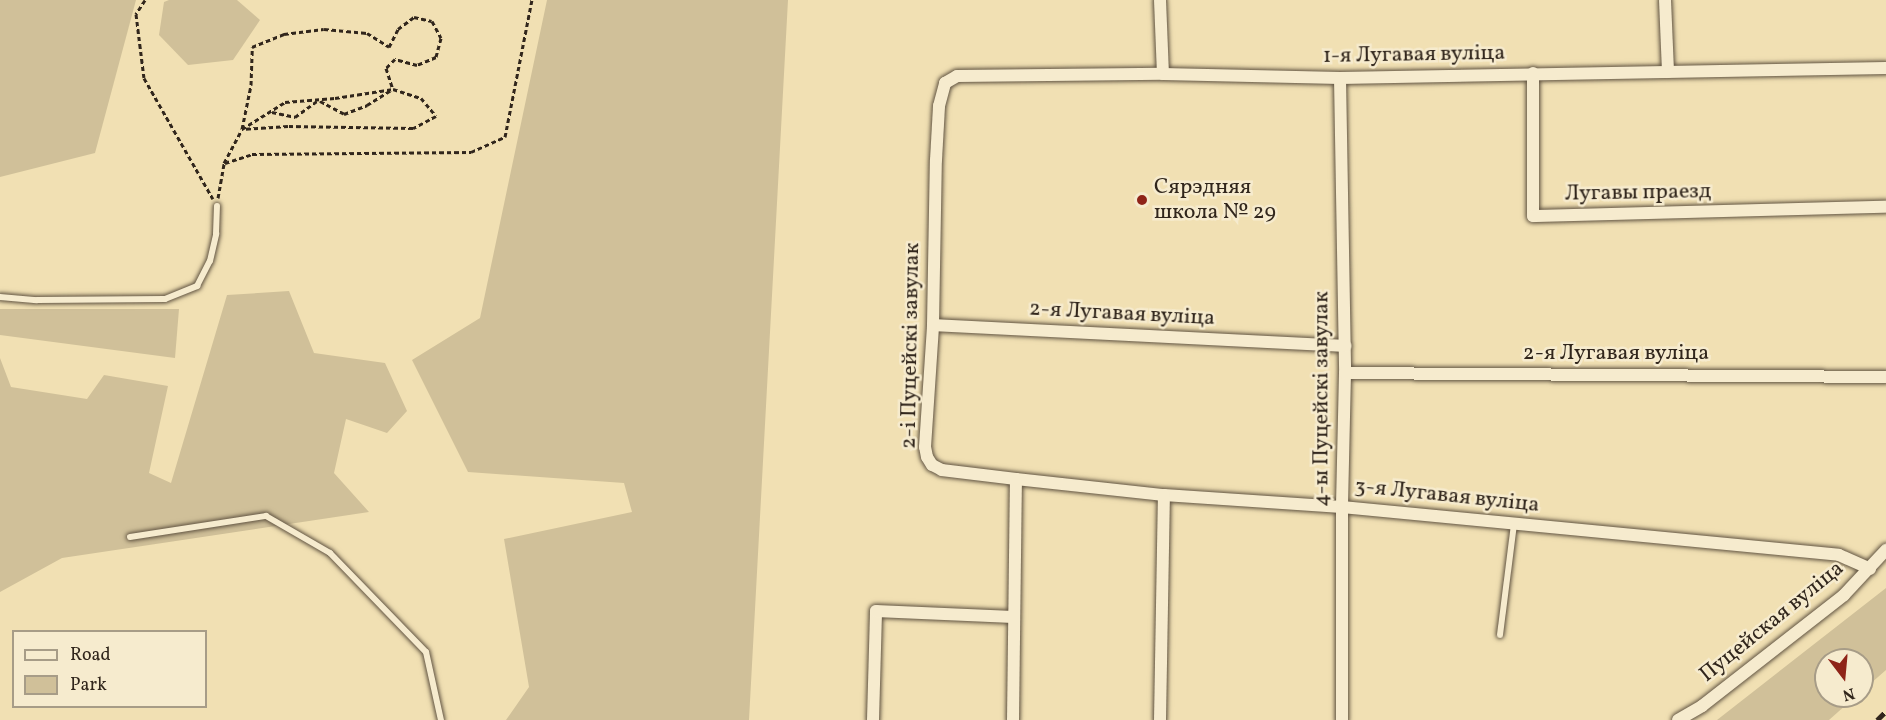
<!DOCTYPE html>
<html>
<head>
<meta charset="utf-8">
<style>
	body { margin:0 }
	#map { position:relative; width:1886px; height:720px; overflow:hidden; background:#f1e0b3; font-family:Vollkorn,serif }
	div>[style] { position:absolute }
	.green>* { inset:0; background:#d0c099 }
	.path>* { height:3px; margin-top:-1.5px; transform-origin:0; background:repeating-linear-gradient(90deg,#31261c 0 4.5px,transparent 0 7.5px) }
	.roads { filter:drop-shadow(0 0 2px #615442) drop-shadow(0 0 2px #615442) }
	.lane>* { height:6px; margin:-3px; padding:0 3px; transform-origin:3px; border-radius:3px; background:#f6ebce }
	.street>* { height:12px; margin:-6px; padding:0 6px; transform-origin:6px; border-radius:6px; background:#f6ebce }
	.rail>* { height:4.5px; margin-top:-2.25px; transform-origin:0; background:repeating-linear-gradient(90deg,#31261c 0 10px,transparent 0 20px) }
	.dots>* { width:16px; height:16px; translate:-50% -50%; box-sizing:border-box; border:3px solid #f6ebce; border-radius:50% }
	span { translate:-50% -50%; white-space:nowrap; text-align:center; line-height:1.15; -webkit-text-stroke:5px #f6ebce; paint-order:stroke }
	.street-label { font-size:22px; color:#31261c }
	.poi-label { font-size:22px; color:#31261c }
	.left { translate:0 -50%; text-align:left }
	.legend { position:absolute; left:12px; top:630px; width:195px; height:78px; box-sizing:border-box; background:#f6ebce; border:2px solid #a79c87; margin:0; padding:8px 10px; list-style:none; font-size:18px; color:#31261c }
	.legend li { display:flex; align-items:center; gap:12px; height:30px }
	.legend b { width:30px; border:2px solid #a79c87 }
	.north { position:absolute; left:1814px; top:648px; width:60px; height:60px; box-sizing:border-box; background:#f6ebce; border:2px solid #a79c87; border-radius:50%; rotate:164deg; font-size:16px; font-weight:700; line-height:24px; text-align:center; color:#31261c }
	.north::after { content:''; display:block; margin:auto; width:21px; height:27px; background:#8f2418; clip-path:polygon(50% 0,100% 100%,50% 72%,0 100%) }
</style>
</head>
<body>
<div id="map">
	<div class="green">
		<div style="clip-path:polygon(0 0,136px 0,95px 153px,0 177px)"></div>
		<div style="clip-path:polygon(169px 0,237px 0,260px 20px,233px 60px,188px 65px,159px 35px,164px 2px)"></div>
		<div style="clip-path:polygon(547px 0,788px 0,749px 720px,506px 720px,529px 687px,504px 539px,632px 512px,624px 483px,468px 472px,412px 360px,480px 318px)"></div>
		<div style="clip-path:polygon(289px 291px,314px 353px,385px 363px,407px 411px,387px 433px,346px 419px,334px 473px,369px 512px,62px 558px,0 592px,0 358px,11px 387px,87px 399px,104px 375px,168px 386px,149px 473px,171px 483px,227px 295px)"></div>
		<div style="clip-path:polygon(0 309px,179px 309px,175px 358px,0 335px)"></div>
		<div style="clip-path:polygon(1886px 588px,1886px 670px,1862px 691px,1862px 660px,1826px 660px,1826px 696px,1856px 696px,1829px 720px,1717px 720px)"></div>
	</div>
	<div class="path">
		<div style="left:145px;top:0;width:17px;rotate:123deg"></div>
		<div style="left:136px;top:14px;width:64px;rotate:82.9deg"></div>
		<div style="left:144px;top:78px;width:139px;rotate:60.3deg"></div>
		<div style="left:393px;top:89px;width:29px;rotate:18deg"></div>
		<div style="left:421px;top:98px;width:23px;rotate:50deg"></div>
		<div style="left:436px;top:116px;width:26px;rotate:152deg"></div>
		<div style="left:413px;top:128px;width:125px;rotate:-179.1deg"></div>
		<div style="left:288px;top:126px;width:46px;rotate:176.3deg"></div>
		<div style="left:242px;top:129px;width:51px;rotate:-32.1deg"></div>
		<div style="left:285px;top:102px;width:50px;rotate:-4.6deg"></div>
		<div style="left:335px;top:98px;width:59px;rotate:-8.8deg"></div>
		<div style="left:320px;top:101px;width:27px;rotate:28deg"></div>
		<div style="left:344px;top:114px;width:25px;rotate:-21deg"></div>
		<div style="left:367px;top:105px;width:28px;rotate:-32deg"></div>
		<div style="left:272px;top:112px;width:24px;rotate:12deg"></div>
		<div style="left:295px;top:117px;width:27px;rotate:-36deg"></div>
		<div style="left:225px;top:163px;width:28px;rotate:-18deg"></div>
		<div style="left:252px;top:154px;width:219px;rotate:-0.5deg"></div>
		<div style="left:471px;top:152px;width:37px;rotate:-24deg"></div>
		<div style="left:505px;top:137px;width:140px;rotate:-78.9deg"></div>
		<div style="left:218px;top:198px;width:36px;rotate:-80deg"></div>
		<div style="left:224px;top:163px;width:38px;rotate:-62deg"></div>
		<div style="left:242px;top:129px;width:45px;rotate:-78.4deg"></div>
		<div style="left:251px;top:85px;width:38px;rotate:-88deg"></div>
		<div style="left:252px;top:47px;width:35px;rotate:-22deg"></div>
		<div style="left:284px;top:34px;width:40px;rotate:-7.1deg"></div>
		<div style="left:324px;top:29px;width:43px;rotate:5.3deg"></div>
		<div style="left:367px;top:33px;width:26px;rotate:32deg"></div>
		<div style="left:389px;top:47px;width:20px;rotate:-63deg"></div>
		<div style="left:398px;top:29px;width:20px;rotate:-37deg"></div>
		<div style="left:414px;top:17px;width:18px;rotate:13deg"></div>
		<div style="left:432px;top:21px;width:19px;rotate:62deg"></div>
		<div style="left:441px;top:38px;width:20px;rotate:105deg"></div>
		<div style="left:436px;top:57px;width:21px;rotate:157deg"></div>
		<div style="left:417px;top:65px;width:23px;rotate:-165deg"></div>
		<div style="left:395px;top:59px;width:13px;rotate:135deg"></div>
		<div style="left:386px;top:68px;width:22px;rotate:72deg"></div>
	</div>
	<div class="roads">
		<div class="lane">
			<div style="left:0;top:297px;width:37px;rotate:5deg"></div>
			<div style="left:37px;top:300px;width:128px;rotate:-0.4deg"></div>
			<div style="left:165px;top:299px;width:35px;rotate:-22deg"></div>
			<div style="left:197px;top:286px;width:28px;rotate:-63deg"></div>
			<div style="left:210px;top:261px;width:28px;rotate:-77deg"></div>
			<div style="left:216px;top:234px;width:28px;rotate:-88deg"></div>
			<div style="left:130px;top:537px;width:138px;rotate:-8.8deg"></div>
			<div style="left:266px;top:516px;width:74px;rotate:30deg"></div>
			<div style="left:330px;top:553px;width:138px;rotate:45.9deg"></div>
			<div style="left:426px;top:652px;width:70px;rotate:77.6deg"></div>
			<div style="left:1500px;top:635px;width:112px;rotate:-82.8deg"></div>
		</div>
		<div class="street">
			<div style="left:1160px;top:0;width:74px;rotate:87.7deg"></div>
			<div style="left:1665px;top:0;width:72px;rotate:87.6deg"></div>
			<div style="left:1533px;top:73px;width:143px;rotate:90deg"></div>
			<div style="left:1533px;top:216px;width:353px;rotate:-1.5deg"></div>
			<div style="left:1340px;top:78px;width:295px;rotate:89deg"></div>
			<div style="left:1345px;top:373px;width:134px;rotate:91.3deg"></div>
			<div style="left:1342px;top:507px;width:213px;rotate:90deg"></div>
			<div style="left:933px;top:325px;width:413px;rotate:2.9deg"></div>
			<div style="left:1345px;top:373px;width:541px;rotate:0.42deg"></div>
			<div style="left:1016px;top:479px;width:149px;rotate:6.2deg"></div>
			<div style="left:1164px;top:495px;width:178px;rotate:3.9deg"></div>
			<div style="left:1342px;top:507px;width:499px;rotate:5.5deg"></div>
			<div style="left:1839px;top:555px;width:34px;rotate:24deg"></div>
			<div style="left:873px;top:720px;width:109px;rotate:-88.4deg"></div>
			<div style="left:876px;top:611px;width:137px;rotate:2.5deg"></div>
			<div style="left:1013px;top:720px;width:241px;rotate:-89.3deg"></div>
			<div style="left:1016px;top:479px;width:75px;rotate:-173.1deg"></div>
			<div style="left:942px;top:470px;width:11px;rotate:-153deg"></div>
			<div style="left:932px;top:465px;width:9px;rotate:-122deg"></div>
			<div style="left:927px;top:457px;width:10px;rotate:-101deg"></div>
			<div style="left:925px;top:447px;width:122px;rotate:-86.2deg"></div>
			<div style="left:933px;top:325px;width:165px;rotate:-89deg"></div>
			<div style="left:936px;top:160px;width:54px;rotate:-86.8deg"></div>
			<div style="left:939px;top:106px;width:24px;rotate:-75deg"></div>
			<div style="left:945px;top:83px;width:14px;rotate:-30deg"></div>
			<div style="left:957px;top:76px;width:206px;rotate:-0.6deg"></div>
			<div style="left:1163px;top:74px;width:177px;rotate:1.3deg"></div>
			<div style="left:1340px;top:78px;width:546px;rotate:-1.05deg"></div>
			<div style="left:1160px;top:720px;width:225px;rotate:-89deg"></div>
			<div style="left:1678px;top:720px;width:28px;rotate:-30deg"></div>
			<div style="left:1702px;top:706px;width:180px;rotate:-38deg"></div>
			<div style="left:1844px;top:595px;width:62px;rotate:-47deg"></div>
		</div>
	</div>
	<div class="rail">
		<div style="left:1877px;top:720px;width:13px;rotate:-45deg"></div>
	</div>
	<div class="dots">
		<div style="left:1142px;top:200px;background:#8f2418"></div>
	</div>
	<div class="street-label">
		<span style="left:1414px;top:55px;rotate:-1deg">1-я Лугавая вуліца</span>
		<span style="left:1638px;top:193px;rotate:-1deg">Лугавы праезд</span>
		<span style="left:1122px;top:314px;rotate:3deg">2-я Лугавая вуліца</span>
		<span style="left:911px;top:346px;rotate:-89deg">2-і Пуцейскі завулак</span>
		<span style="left:1616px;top:354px">2-я Лугавая вуліца</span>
		<span style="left:1322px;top:399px;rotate:-90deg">4-ы Пуцейскі завулак</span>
		<span style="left:1447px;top:496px;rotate:6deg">3-я Лугавая вуліца</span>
		<span style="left:1772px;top:622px;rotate:-39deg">Пуцейская вуліца</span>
	</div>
	<div class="poi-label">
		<span class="left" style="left:1154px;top:200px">Сярэдняя<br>школа № 29</span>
	</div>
	<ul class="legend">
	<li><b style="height:8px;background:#f6ebce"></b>Road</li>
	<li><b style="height:16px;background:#d0c099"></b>Park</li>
	</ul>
	<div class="north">N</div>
</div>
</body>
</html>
